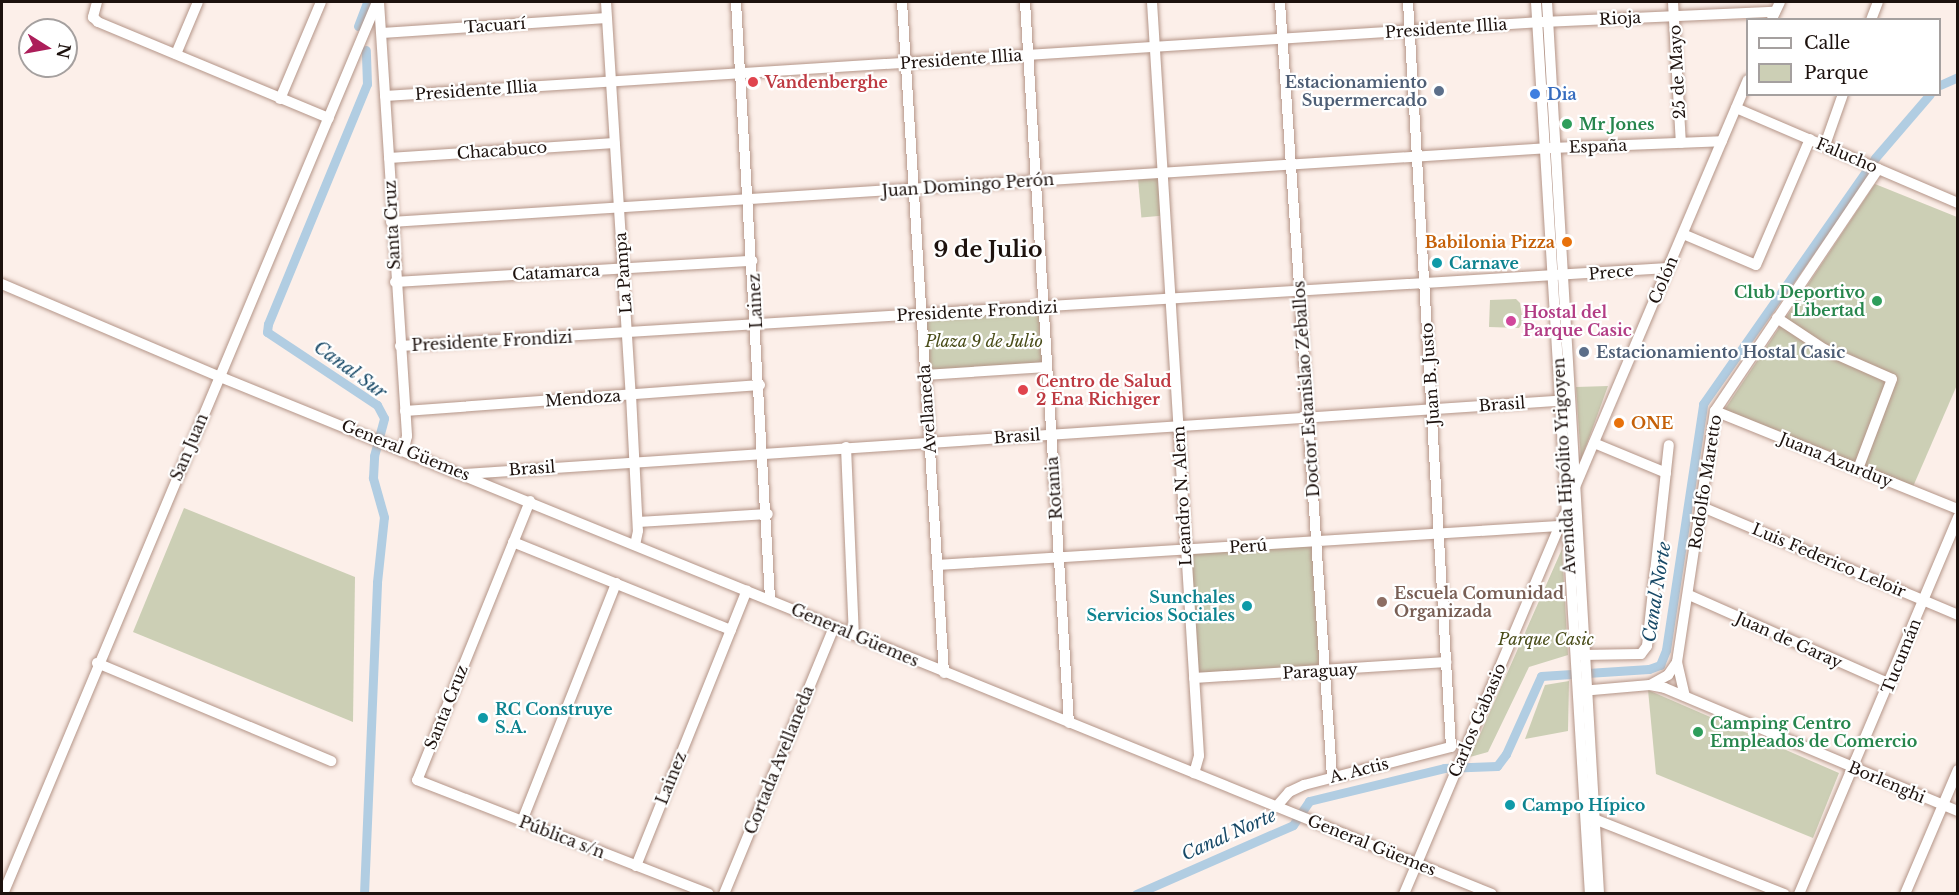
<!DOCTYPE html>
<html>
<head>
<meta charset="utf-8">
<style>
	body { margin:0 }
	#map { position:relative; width:1959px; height:895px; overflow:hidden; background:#fcefe9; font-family:"Libre Baskerville",serif }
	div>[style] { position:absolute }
	.green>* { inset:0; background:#cccfb5; transform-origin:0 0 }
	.canal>* { height:9px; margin:-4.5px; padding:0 4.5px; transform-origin:4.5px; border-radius:4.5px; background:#b1cde2 }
	.roads { filter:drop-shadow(0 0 2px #b49588) drop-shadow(0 0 2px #b49588) }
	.minor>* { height:10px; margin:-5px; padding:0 5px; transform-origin:5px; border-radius:5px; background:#fff }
	.dots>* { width:16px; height:16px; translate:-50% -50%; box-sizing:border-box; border:3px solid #fff; border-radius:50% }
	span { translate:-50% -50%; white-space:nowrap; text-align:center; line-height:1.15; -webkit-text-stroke:4.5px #fff; paint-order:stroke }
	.street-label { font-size:16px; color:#1d120e }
	.health-label { font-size:16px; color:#be3a42; font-weight:700 }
	.left { translate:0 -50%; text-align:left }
	.service-label { font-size:16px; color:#4e5e75; font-weight:700 }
	.right { translate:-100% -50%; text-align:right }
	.shop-label { font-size:16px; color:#366cbe; font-weight:700 }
	.leisure-label { font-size:16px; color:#27864d; font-weight:700 }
	.food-label { font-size:16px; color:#c56008; font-weight:700 }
	.culture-label { font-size:16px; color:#0d838f; font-weight:700 }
	.hotel-label { font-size:16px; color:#b23c85; font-weight:700 }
	.park-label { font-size:16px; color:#4a4d1a; font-style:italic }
	.education-label { font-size:16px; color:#785e54; font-weight:700 }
	.water-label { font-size:18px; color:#184967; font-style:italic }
	.district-label { font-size:22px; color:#1d120e; font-weight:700 }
	.frame { position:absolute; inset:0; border:3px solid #1d120e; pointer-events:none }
	.legend { position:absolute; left:1746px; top:18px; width:195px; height:78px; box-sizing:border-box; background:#fff; border:2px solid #a5a09f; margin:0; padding:8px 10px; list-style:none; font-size:18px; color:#1d120e }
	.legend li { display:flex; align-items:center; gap:12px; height:30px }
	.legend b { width:30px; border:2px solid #a5a09f }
	.north { position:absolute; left:18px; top:18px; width:60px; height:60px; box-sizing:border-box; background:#fff; border:2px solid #a5a09f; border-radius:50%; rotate:101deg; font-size:16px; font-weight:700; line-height:24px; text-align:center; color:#1d120e }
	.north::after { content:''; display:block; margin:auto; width:21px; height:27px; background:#ac1e5a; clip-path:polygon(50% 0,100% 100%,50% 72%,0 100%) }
</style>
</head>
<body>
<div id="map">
	<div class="green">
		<div style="left:1158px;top:178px;width:38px;height:20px;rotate:85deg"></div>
		<div style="clip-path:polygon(1875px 184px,1957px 217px,1957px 385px,1912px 489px,1723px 412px)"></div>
		<div style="clip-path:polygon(1516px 299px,1520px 303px,1523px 322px,1519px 328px,1489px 327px,1490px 300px)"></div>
		<div style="left:1044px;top:307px;width:60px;height:123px;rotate:87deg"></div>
		<div style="clip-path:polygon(1608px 386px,1581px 460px,1576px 387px)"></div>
		<div style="clip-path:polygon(184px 508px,355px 577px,353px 722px,133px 632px)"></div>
		<div style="left:1316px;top:542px;width:130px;height:130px;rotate:86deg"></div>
		<div style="clip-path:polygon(1562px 549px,1568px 655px,1529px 667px,1488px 752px,1470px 757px)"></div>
		<div style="clip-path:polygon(1569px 681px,1568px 731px,1525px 739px,1545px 685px)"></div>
		<div style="clip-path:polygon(1648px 690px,1839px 773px,1813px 838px,1656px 774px)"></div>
	</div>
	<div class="canal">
		<div style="left:358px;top:26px;width:26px;rotate:-69deg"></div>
		<div style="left:1940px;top:85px;width:20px;rotate:-24deg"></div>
		<div style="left:364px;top:894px;width:312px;rotate:-87.6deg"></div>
		<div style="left:377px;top:582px;width:65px;rotate:-83.9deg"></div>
		<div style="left:384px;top:517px;width:41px;rotate:-105.8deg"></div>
		<div style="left:373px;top:478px;width:22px;rotate:-87deg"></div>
		<div style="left:374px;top:456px;width:39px;rotate:-75deg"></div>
		<div style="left:384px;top:418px;width:15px;rotate:-118deg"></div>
		<div style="left:377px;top:405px;width:132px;rotate:-146.4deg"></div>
		<div style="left:267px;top:332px;width:8px;rotate:-83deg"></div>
		<div style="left:268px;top:324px;width:260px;rotate:-67.6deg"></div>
		<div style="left:367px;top:84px;width:34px;rotate:-92deg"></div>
		<div style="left:1136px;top:894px;width:171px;rotate:-23.7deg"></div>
		<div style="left:1293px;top:825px;width:29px;rotate:-56deg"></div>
		<div style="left:1309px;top:801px;width:139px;rotate:-13.7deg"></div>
		<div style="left:1444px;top:768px;width:53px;rotate:-2.2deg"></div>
		<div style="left:1497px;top:766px;width:15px;rotate:-53deg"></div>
		<div style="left:1506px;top:754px;width:85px;rotate:-65.8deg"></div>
		<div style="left:1541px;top:676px;width:108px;rotate:-3.7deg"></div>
		<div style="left:1649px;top:669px;width:12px;rotate:-20deg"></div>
		<div style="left:1660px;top:665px;width:16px;rotate:-68deg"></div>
		<div style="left:1666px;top:650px;width:249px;rotate:-81.4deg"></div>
		<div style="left:1703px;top:404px;width:300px;rotate:-55deg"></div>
		<div style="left:1875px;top:158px;width:84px;rotate:-49.3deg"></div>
	</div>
	<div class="roads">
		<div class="minor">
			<div style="left:97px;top:2px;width:16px;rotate:105deg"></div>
			<div style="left:93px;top:17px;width:7px;rotate:45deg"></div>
			<div style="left:98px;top:22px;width:250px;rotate:22.6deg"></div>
			<div style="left:379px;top:2px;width:435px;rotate:86.3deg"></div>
			<div style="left:407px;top:436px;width:13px;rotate:103deg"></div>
			<div style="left:606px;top:2px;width:394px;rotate:86.4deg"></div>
			<div style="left:631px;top:395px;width:136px;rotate:87.1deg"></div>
			<div style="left:638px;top:531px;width:14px;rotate:102deg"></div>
			<div style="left:736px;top:2px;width:598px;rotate:86.74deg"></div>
			<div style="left:902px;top:2px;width:672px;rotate:86.42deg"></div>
			<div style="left:1025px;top:2px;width:722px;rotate:86.51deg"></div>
			<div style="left:1152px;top:2px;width:755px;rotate:86.43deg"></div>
			<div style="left:1199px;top:756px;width:18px;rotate:106deg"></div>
			<div style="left:1280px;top:2px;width:777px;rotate:86.16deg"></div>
			<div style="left:1408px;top:2px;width:746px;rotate:86.7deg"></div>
			<div style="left:1536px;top:2px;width:894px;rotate:86.54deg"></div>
			<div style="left:1547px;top:2px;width:894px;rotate:86.66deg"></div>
			<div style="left:1673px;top:2px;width:141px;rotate:86.8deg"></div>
			<div style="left:1772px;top:19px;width:19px;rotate:-65deg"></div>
			<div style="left:1871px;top:20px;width:19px;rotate:-69deg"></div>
			<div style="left:382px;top:33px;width:225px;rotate:-3.8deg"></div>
			<div style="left:176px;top:54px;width:56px;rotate:-67.1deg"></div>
			<div style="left:385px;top:96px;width:1159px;rotate:-3.66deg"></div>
			<div style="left:1542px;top:22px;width:233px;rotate:-2.5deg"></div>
			<div style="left:280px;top:99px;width:105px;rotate:-67.1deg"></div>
			<div style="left:1736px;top:108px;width:241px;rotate:23.2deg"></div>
			<div style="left:1825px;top:145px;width:54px;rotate:-70.6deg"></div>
			<div style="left:389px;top:158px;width:226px;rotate:-3.8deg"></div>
			<div style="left:391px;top:222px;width:1161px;rotate:-3.65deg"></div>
			<div style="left:1550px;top:148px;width:172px;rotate:-2.3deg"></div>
			<div style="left:1683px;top:234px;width:79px;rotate:23deg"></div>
			<div style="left:1756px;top:265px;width:137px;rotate:-66.8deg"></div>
			<div style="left:395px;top:282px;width:358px;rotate:-3.4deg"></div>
			<div style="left:2px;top:284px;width:235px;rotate:23.1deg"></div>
			<div style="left:218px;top:376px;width:1375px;rotate:22.13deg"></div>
			<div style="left:1777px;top:318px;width:56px;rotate:33.4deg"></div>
			<div style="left:1824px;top:349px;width:74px;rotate:23.8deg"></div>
			<div style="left:1892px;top:379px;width:96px;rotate:110.7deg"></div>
			<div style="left:400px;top:346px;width:1270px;rotate:-3.52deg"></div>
			<div style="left:925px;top:375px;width:122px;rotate:-3.8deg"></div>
			<div style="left:405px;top:411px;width:356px;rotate:-4.2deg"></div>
			<div style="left:1715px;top:411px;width:262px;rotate:22deg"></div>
			<div style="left:1594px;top:443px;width:78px;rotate:22.6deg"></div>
			<div style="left:846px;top:447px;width:188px;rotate:87.6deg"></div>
			<div style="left:465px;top:474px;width:1107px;rotate:-3.83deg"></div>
			<div style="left:1575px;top:487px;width:442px;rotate:-67deg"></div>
			<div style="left:530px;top:501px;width:301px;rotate:112deg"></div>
			<div style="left:417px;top:780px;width:313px;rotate:21.3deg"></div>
			<div style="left:1700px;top:506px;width:280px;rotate:22.9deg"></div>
			<div style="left:638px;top:522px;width:130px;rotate:-3.5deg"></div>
			<div style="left:513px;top:542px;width:235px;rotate:22deg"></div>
			<div style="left:937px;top:565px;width:623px;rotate:-3.59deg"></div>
			<div style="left:1689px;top:595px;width:220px;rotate:23.9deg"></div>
			<div style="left:1581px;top:655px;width:60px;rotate:-1deg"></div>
			<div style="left:1641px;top:654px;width:10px;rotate:-53deg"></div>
			<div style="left:1647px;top:646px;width:202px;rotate:-83.8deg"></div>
			<div style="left:1677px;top:662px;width:35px;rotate:77deg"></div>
			<div style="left:97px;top:663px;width:254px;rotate:22.7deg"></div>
			<div style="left:1194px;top:678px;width:253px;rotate:-3.6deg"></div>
			<div style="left:1650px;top:685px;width:21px;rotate:-29deg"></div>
			<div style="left:1668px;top:675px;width:16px;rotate:-55deg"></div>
			<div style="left:1677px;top:662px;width:254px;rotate:-81.4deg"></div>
			<div style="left:1715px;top:411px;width:292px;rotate:-56deg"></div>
			<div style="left:1581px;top:691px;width:69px;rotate:-5deg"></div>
			<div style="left:1650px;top:685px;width:15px;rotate:11deg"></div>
			<div style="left:1665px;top:688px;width:318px;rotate:22.8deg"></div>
			<div style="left:1276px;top:807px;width:20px;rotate:-49deg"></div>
			<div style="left:1289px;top:792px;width:17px;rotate:-25deg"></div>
			<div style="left:1304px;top:785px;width:152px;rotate:-14.5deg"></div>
			<div style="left:1589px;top:817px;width:210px;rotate:21.5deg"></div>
			<div style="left:522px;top:821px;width:256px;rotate:-68.4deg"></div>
			<div style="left:636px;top:866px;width:297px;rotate:-68.1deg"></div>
			<div style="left:3px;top:894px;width:967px;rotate:-67.25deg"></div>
			<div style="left:724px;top:894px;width:289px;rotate:-67.6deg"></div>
			<div style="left:1404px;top:894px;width:411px;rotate:-67.1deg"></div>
			<div style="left:1799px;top:894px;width:409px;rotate:-67.1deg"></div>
			<div style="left:1905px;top:894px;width:135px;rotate:-66.9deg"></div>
		</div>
	</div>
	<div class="dots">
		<div style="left:753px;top:82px;background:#e0444e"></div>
		<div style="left:1439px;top:91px;background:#5c6f8a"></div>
		<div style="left:1535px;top:94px;background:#3f7fe0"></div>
		<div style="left:1567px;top:124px;background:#2e9e5b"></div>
		<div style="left:1567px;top:242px;background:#e8710a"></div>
		<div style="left:1437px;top:263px;background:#0f9aa8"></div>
		<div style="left:1877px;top:301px;background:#2e9e5b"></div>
		<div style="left:1511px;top:321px;background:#d1479c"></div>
		<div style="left:1584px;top:352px;background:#5c6f8a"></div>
		<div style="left:1023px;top:390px;background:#e0444e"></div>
		<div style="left:1619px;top:423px;background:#e8710a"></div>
		<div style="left:1382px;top:602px;background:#8d6e63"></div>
		<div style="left:1247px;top:606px;background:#0f9aa8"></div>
		<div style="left:483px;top:718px;background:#0f9aa8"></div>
		<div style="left:1698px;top:732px;background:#2e9e5b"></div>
		<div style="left:1510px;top:805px;background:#0f9aa8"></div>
	</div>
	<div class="street-label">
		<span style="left:1620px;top:18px;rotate:-3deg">Rioja</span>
		<span style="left:495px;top:25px;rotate:-4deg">Tacuarí</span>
		<span style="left:1446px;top:28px;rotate:-4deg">Presidente Illia</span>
		<span style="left:961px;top:59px;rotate:-4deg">Presidente Illia</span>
		<span style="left:1677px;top:72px;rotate:-93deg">25 de Mayo</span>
		<span style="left:476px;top:90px;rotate:-4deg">Presidente Illia</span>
		<span style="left:1598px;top:146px;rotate:-2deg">España</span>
		<span style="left:502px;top:150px;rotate:-4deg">Chacabuco</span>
		<span style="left:1847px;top:155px;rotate:23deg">Falucho</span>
		<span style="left:968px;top:185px;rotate:-4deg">Juan Domingo Perón</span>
		<span style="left:392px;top:225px;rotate:-93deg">Santa Cruz</span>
		<span style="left:556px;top:272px;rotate:-3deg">Catamarca</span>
		<span style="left:1611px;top:272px;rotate:-5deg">Prece</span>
		<span style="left:623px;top:273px;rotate:-94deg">La Pampa</span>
		<span style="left:1663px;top:280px;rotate:-67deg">Colón</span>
		<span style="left:755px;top:301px;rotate:-93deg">Lainez</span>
		<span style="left:977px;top:311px;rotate:-3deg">Presidente Frondizi</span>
		<span style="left:492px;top:341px;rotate:-3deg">Presidente Frondizi</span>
		<span style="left:1430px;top:374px;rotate:-94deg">Juan B. Justo</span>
		<span style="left:1306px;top:389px;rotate:-94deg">Doctor Estanislao Zeballos</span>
		<span style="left:583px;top:398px;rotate:-4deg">Mendoza</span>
		<span style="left:1502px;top:404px;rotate:-4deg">Brasil</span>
		<span style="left:927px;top:409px;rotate:-94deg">Avellaneda</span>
		<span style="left:1017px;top:436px;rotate:-4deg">Brasil</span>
		<span style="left:189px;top:447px;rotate:-67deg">San Juan</span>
		<span style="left:406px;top:450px;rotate:22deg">General Güemes</span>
		<span style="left:1836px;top:460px;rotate:22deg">Juana Azurduy</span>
		<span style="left:1564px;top:466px;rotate:-93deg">Avenida Hipólito Yrigoyen</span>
		<span style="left:532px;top:468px;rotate:-4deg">Brasil</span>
		<span style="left:1705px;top:482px;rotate:-81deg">Rodolfo Maretto</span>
		<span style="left:1054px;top:488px;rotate:-94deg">Rotania</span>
		<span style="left:1182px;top:496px;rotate:-93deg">Leandro N. Alem</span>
		<span style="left:1248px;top:546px;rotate:-4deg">Perú</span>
		<span style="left:1829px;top:560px;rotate:23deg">Luis Federico Leloir</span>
		<span style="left:855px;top:635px;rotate:23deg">General Güemes</span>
		<span style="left:1789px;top:640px;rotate:24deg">Juan de Garay</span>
		<span style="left:1901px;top:656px;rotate:-68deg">Tucumán</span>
		<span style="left:1320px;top:671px;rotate:-3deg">Paraguay</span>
		<span style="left:446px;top:707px;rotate:-68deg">Santa Cruz</span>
		<span style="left:1477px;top:720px;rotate:-67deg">Carlos Gabasio</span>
		<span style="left:779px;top:760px;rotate:-68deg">Cortada Avellaneda</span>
		<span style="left:1359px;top:770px;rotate:-14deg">A. Actis</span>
		<span style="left:671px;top:778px;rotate:-68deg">Lainez</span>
		<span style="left:1887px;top:782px;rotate:23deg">Borlenghi</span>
		<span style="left:562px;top:837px;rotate:21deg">Pública s/n</span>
		<span style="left:1372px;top:845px;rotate:22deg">General Güemes</span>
	</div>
	<div class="health-label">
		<span class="left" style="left:765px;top:82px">Vandenberghe</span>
		<span class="left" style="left:1036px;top:390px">Centro de Salud<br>2 Ena Richiger</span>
	</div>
	<div class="service-label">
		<span class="right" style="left:1427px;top:91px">Estacionamiento<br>Supermercado</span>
		<span class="left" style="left:1596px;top:352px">Estacionamiento Hostal Casic</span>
	</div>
	<div class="shop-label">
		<span class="left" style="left:1547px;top:94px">Dia</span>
	</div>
	<div class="leisure-label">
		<span class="left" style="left:1579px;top:124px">Mr Jones</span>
		<span class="right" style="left:1865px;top:301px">Club Deportivo<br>Libertad</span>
		<span class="left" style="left:1710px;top:732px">Camping Centro<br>Empleados de Comercio</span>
	</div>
	<div class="food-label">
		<span class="right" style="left:1555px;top:242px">Babilonia Pizza</span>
		<span class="left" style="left:1631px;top:423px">ONE</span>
	</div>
	<div class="culture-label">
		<span class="left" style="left:1449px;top:263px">Carnave</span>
		<span class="right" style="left:1235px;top:606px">Sunchales<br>Servicios Sociales</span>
		<span class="left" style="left:495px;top:718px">RC Construye<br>S.A.</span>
		<span class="left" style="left:1522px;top:805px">Campo Hípico</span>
	</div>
	<div class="hotel-label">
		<span class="left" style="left:1523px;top:321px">Hostal del<br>Parque Casic</span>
	</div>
	<div class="park-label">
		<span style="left:984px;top:341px">Plaza 9 de Julio</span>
		<span style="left:1546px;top:639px">Parque Casic</span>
	</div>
	<div class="education-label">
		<span class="left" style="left:1394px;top:602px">Escuela Comunidad<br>Organizada</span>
	</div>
	<div class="water-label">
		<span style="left:350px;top:370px;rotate:36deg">Canal Sur</span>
		<span style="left:1657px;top:592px;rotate:-81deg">Canal Norte</span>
		<span style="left:1229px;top:835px;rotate:-24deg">Canal Norte</span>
	</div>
	<div class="district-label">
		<span style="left:988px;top:250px">9 de Julio</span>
	</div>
	<div class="frame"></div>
	<ul class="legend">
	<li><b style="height:8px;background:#fff"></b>Calle</li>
	<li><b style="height:16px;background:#cccfb5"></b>Parque</li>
	</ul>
	<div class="north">N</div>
</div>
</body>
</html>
